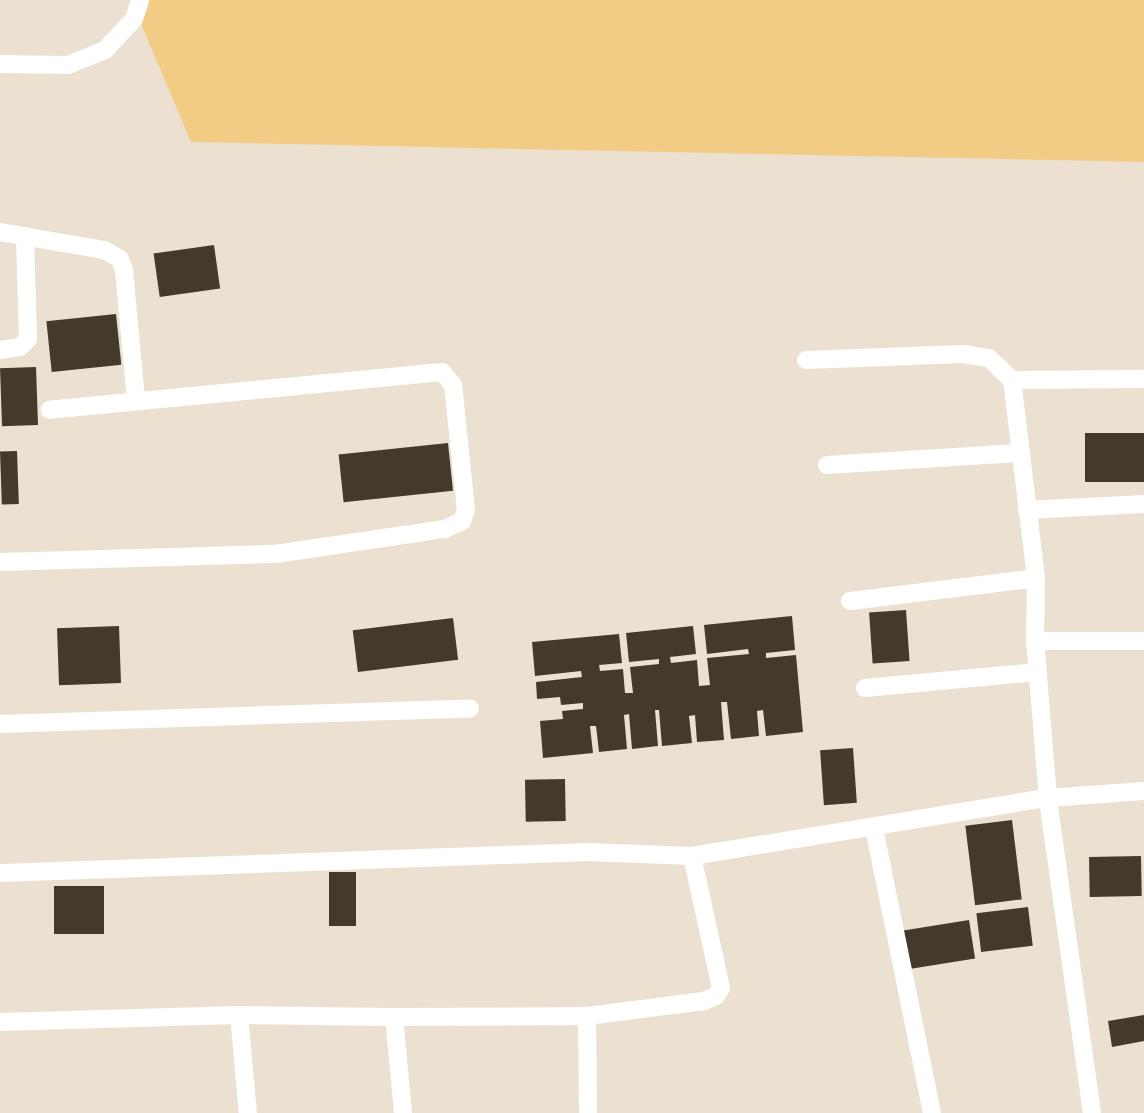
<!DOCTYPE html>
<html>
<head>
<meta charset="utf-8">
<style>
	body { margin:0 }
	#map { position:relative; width:1144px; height:1113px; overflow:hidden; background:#ece1d0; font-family:"Crimson Pro",serif }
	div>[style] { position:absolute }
	.green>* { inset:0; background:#f2cb85 }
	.building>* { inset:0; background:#433a2c; transform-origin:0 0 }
	.street>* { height:18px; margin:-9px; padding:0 9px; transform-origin:9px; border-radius:9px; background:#fff }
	span { translate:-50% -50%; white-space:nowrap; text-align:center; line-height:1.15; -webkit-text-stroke:6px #ece1d0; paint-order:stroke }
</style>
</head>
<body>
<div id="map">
	<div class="green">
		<div style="clip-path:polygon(131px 0,1144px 0,1144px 162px,191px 142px)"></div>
	</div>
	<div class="building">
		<div style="left:214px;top:245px;width:44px;height:61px;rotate:82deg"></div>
		<div style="left:116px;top:314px;width:51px;height:70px;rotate:84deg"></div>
		<div style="left:36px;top:367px;width:58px;height:36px;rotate:88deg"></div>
		<div style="left:1144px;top:433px;width:49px;height:59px;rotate:90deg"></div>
		<div style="left:448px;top:443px;width:48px;height:110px;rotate:84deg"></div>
		<div style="left:17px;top:451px;width:53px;height:17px;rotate:88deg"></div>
		<div style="left:906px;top:610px;width:51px;height:37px;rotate:86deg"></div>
		<div style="clip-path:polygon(792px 616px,795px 650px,766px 653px,766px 658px,796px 655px,803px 732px,766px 736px,763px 710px,757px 711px,759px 736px,731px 739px,727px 702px,721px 702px,724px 740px,697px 742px,695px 715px,689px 716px,692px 743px,662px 746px,659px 710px,655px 710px,658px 746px,632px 749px,629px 714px,624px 715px,627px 749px,599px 752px,596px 726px,590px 726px,593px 753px,543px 758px,540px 721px,563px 719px,562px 711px,583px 709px,583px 703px,561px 705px,560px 697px,537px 699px,536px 682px,582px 677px,581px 671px,535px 676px,532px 642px,619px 634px,622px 663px,599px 665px,600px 671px,623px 669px,625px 693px,633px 693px,630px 667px,659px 664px,659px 659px,629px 662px,626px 633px,693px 626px,696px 654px,670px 657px,671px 663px,697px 660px,699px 686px,710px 685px,707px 658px,749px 654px,748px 649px,707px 654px,704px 625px)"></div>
		<div style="left:453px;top:618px;width:42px;height:101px;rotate:83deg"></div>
		<div style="left:119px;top:626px;width:57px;height:62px;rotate:88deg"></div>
		<div style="left:853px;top:748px;width:55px;height:33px;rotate:86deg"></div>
		<div style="left:565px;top:779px;width:42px;height:40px;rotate:89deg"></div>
		<div style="left:1012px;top:820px;width:80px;height:47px;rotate:83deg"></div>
		<div style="left:1141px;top:856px;width:40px;height:52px;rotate:89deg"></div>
		<div style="left:356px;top:872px;width:54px;height:27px;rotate:90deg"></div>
		<div style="left:54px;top:886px;width:50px;height:48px"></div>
		<div style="left:1028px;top:907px;width:39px;height:52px;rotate:83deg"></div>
		<div style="left:969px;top:920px;width:39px;height:68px;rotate:81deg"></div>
		<div style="clip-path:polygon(1144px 1015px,1144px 1041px,1112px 1047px,1108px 1021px)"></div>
	</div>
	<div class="street">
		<div style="left:0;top:64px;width:68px;rotate:0.8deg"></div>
		<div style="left:68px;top:65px;width:40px;rotate:-22deg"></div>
		<div style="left:105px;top:50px;width:42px;rotate:-46.9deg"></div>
		<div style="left:134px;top:19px;width:20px;rotate:-72deg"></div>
		<div style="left:0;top:232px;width:106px;rotate:9.8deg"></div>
		<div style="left:104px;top:250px;width:18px;rotate:29deg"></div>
		<div style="left:120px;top:259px;width:12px;rotate:70deg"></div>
		<div style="left:124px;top:270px;width:131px;rotate:84.7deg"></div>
		<div style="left:0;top:350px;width:20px;rotate:-9deg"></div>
		<div style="left:20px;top:347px;width:11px;rotate:-45deg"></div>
		<div style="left:28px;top:339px;width:103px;rotate:-91.7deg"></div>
		<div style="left:806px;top:360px;width:157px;rotate:-2.2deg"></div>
		<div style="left:963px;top:354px;width:26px;rotate:9deg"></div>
		<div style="left:989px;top:358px;width:32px;rotate:44deg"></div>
		<div style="left:827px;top:465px;width:193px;rotate:-3.6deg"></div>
		<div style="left:1027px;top:510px;width:117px;rotate:-2.9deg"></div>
		<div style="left:0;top:562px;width:275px;rotate:-1.7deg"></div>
		<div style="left:275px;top:554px;width:172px;rotate:-8.4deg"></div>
		<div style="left:445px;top:529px;width:19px;rotate:-25deg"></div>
		<div style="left:462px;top:521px;width:12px;rotate:-70deg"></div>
		<div style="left:466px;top:510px;width:126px;rotate:-95.9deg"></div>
		<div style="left:453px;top:385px;width:17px;rotate:-130deg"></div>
		<div style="left:442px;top:372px;width:394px;rotate:174.5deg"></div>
		<div style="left:850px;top:601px;width:187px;rotate:-7deg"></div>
		<div style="left:1035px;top:641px;width:109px"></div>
		<div style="left:865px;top:688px;width:173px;rotate:-5.3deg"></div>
		<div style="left:0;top:724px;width:470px;rotate:-1.9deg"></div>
		<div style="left:874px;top:828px;width:291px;rotate:78.5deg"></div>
		<div style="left:0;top:873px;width:589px;rotate:-2.04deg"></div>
		<div style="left:589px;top:852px;width:103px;rotate:2.2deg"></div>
		<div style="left:692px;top:856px;width:361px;rotate:-9.3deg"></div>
		<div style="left:1048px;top:798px;width:96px;rotate:-4.2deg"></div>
		<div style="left:239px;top:1015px;width:98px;rotate:84.8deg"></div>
		<div style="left:587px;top:1016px;width:97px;rotate:89.4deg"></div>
		<div style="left:394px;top:1017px;width:193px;rotate:-0.3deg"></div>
		<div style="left:587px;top:1016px;width:118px;rotate:-7.3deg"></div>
		<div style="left:704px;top:1001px;width:13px;rotate:-23deg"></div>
		<div style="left:716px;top:996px;width:9px;rotate:-58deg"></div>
		<div style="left:721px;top:988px;width:135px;rotate:-102.4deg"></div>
		<div style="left:0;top:1022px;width:239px;rotate:-1.7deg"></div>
		<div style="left:239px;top:1015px;width:155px;rotate:0.7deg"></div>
		<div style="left:394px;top:1017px;width:96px;rotate:84.6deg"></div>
		<div style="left:1092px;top:1113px;width:318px;rotate:-98deg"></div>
		<div style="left:1048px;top:798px;width:158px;rotate:-94.7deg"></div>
		<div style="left:1035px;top:641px;width:63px;rotate:-89.1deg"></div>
		<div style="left:1036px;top:578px;width:199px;rotate:-96.9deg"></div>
		<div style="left:1012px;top:380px;width:132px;rotate:-0.4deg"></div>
	</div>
</div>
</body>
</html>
